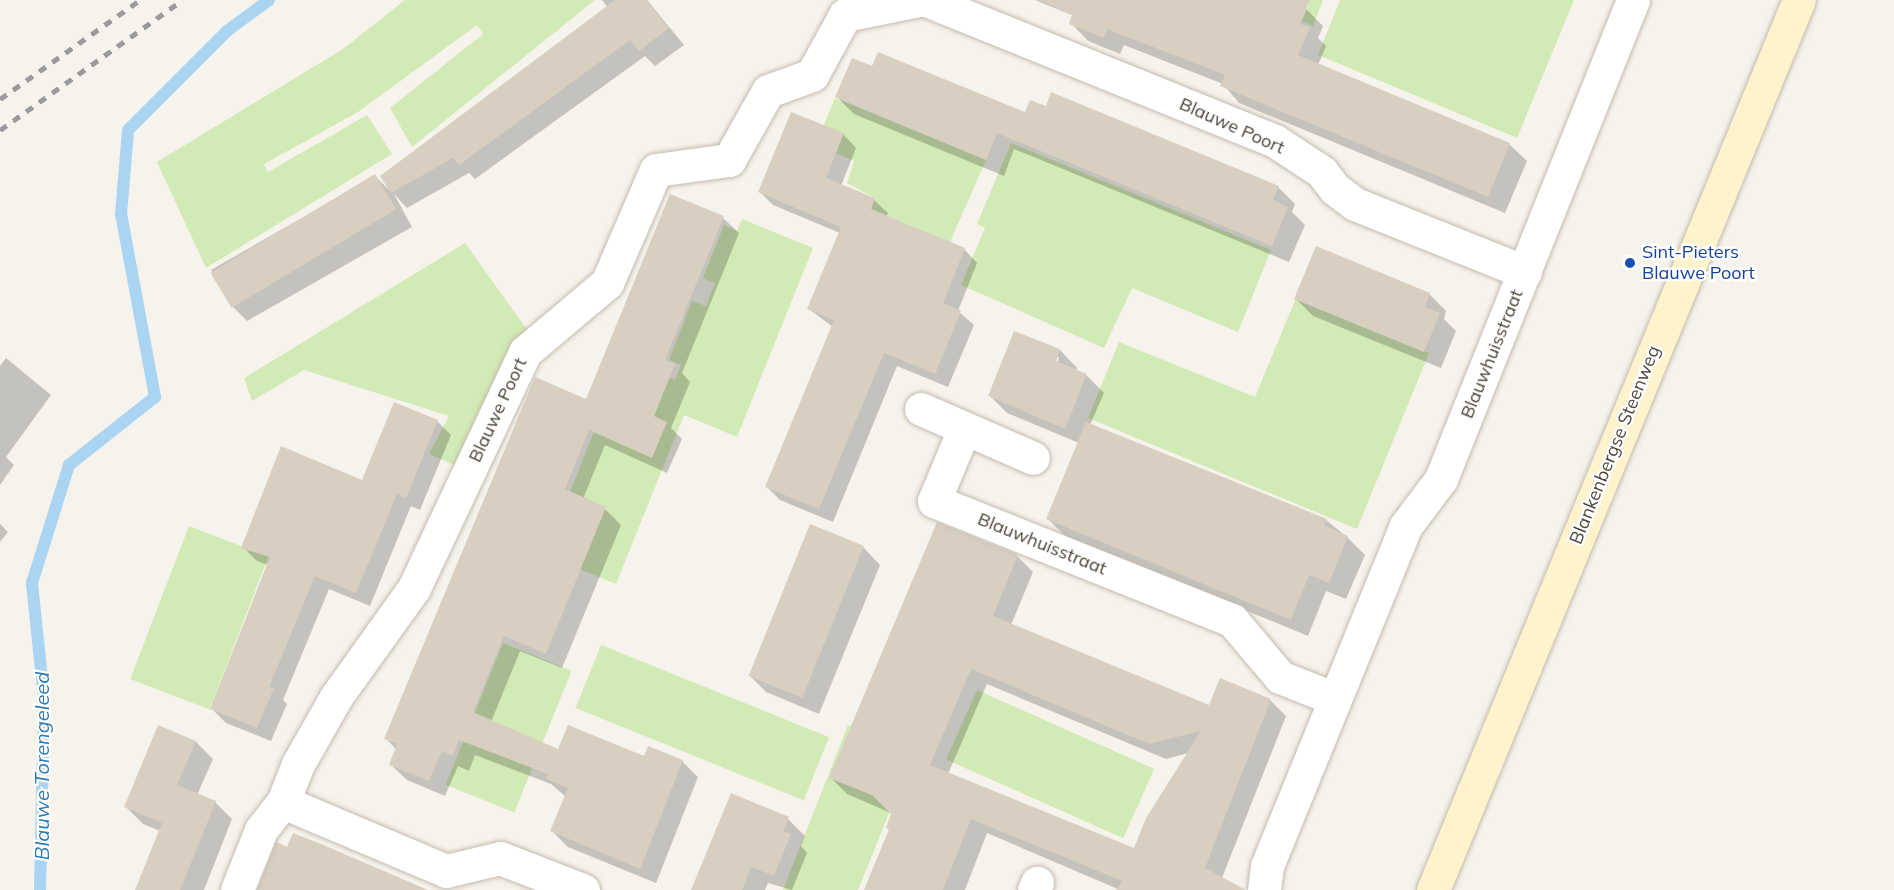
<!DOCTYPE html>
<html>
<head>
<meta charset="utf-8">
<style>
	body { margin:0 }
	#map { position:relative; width:1894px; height:890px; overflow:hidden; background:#f6f3ec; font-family:Mulish,sans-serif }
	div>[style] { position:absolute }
	.green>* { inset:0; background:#d2eab5; transform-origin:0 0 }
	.shadow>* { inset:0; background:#0003 }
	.stream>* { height:12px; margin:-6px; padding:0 6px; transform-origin:6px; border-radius:6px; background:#a9d4f2 }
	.building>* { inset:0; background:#d8cfc1; transform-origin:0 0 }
	.roads { filter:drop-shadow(0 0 2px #c2bbae) drop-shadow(0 0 2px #c2bbae) }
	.minor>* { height:33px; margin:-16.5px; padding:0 16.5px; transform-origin:16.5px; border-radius:16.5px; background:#fff }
	.secondary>* { height:33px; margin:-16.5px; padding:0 16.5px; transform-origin:16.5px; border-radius:16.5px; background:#fff3cd }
	.rail>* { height:4.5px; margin-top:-2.25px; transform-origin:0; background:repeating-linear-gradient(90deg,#9a9a9a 0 8px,transparent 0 16px) }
	.dots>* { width:16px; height:16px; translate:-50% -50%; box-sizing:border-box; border:3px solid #fff; border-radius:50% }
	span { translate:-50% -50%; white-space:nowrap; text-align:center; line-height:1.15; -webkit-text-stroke:4.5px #fff; paint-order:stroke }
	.street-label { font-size:18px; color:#4b4439 }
	.transit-label { font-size:18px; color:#164399 }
	.left { translate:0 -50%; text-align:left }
	.water-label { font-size:20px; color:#2e7ab2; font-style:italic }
</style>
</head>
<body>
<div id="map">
	<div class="green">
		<div style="clip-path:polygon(405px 0,595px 0,412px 147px,390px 108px,483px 34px,477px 25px,358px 112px,264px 164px,268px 172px,367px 115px,392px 154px,206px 268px,157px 162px,343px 49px)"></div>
		<div style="clip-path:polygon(1300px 0,1323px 0,1313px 26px,1302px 21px,1309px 4px)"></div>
		<div style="clip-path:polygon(1340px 0,1574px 0,1517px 138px,1318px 55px)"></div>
		<div style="clip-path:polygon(835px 98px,986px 160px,950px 242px,871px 209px,875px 198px,847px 183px,854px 161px,816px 144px)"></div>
		<div style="clip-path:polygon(1011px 143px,1271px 250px,1238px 332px,1132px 288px,1104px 348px,961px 285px,985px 228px,977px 224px)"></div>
		<div style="clip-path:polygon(742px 219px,813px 248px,737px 437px,684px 415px,616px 584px,545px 555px,608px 396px,662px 375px,675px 380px,681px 365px,669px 360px,692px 301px,706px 306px,715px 283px,703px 278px,724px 225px,737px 231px)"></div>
		<div style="clip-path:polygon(465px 243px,528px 331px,462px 468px,429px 454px,449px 416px,304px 370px,252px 401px,244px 378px)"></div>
		<div style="clip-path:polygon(1296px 298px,1429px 353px,1357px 529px,1088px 418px,1119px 342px,1255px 397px)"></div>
		<div style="left:189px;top:526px;width:85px;height:164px;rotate:21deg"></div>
		<div style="left:503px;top:643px;width:74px;height:153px;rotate:22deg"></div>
		<div style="left:601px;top:645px;width:246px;height:68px;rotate:22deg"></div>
		<div style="left:977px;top:690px;width:194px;height:76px;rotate:24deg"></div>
		<div style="clip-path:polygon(848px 725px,913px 754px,858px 890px,783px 890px)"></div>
	</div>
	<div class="shadow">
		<div style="clip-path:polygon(602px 0,647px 0,684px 45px,655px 66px,645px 56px,475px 179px,469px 173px,407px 208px,394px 194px,412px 227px,247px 321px,230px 304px,211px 270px,375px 176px,388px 189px,608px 8px)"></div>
		<div style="clip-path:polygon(1035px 0,1284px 0,1306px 9px,1323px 26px,1318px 38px,1326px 46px,1318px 65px,1509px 144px,1527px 161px,1505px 213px,1239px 103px,1223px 84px,1124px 45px,1120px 54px,1088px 41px,1071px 23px,1074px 16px)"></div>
		<div style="clip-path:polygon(873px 68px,1278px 187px,1295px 204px,1292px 212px,1305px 225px,1289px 262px,1014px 149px,1004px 176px,854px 114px,837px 97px)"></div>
		<div style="clip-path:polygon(843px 134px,856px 148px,841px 186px,874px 200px,888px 213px,886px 217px,964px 249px,977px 263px,958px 311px,974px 325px,948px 387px,897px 366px,833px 522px,780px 500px,767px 487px,833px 327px,809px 309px,840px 233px,773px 205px,760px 192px)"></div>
		<div style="clip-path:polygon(723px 218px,739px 233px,682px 373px,690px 382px,671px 428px,682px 439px,667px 473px,605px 445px,583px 499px,605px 509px,621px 525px,562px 668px,520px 651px,491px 722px,559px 751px,682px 761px,698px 777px,656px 883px,568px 847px,552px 831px,566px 797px,551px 784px,475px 755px,469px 771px,458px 766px,445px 796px,407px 780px,391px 765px,397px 750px,385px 738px,587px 401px)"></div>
		<div style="clip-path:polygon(1429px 294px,1446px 311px,1444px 319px,1456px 331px,1441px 368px,1313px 316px,1296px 299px)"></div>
		<div style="clip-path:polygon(evenodd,1015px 333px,1060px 350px,1077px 368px,1076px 371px,1087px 376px,1104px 393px,1090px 425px,1326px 520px,1347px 537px,1365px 555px,1346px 599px,1326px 591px,1308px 636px,1065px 536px,1048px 519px,1079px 443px,1007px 413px,990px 396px,1015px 333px,1056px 357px,1059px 357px,1055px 369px,1056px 357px)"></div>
		<div style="clip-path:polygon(6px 358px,51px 395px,6px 457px,14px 465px,0 485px,0 366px)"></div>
		<div style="clip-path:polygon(437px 421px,451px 435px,420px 510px,411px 506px,370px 606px,329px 589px,283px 700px,287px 704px,271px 741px,226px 723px,212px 709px,268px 565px,257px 561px,243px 547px,362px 482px)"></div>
		<div style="clip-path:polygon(0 524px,8px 532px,0 542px)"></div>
		<div style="clip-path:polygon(863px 547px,880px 565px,819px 714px,766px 692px,749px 675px)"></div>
		<div style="clip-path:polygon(evenodd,1017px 556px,1033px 572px,1011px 625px,1210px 707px,1270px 700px,1286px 716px,1218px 888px,1120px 890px,987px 833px,965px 890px,867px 890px,891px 831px,893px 814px,847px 794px,831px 778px,1017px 556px,987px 684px,1166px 759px,1188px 753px,1135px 850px,948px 774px,987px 684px)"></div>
		<div style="clip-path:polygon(159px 727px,196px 742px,213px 759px,197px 795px,215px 802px,232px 819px,204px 890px,136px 890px,160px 831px,143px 824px,126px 807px)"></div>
		<div style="clip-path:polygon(788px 819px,805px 836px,801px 846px,807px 853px,792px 890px,768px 883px,765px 890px,694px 890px)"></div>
	</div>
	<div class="stream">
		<div style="left:40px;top:890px;width:192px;rotate:-88.8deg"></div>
		<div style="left:44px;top:698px;width:116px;rotate:-96deg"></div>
		<div style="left:32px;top:583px;width:124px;rotate:-72.6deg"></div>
		<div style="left:69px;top:465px;width:110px;rotate:-38.3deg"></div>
		<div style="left:155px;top:397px;width:186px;rotate:-100.5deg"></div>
		<div style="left:121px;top:214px;width:84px;rotate:-85.2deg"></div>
		<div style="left:128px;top:130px;width:140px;rotate:-45deg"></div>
		<div style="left:227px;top:31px;width:52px;rotate:-36.4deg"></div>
	</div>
	<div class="building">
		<div style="clip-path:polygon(615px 0,646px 0,669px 28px,639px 51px,630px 40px,459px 165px,453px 158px,391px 193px,380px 176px)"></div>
		<div style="clip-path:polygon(1039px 0,1310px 0,1300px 24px,1310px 27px,1298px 55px,1510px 143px,1488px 197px,1220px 86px,1225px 75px,1107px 29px,1103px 38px,1069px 24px,1072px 15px)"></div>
		<div style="clip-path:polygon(878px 52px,1025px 112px,1030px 100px,1046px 106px,1051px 92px,1279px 186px,1273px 200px,1288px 207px,1272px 246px,997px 133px,986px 160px,835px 97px,852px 58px,872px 66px)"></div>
		<div style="clip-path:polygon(791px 112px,844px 133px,826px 178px,875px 198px,871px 209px,965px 248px,943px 303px,961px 311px,935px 374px,884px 353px,819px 509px,765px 487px,834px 320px,807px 309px,841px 227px,758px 192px)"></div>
		<div style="left:375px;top:174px;width:41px;height:192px;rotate:59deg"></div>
		<div style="clip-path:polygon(670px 194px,724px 216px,665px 360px,675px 364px,654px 416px,667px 422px,652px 458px,589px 430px,565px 489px,606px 507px,546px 654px,504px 636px,473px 712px,558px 749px,568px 725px,644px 756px,648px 746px,683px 760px,640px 869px,550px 831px,568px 788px,546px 779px,548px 774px,459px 740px,453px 756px,442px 751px,429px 781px,389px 765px,397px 744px,384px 739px,535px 377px,586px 399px)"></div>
		<div style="clip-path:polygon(1316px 246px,1430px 293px,1425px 307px,1440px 313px,1424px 352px,1294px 299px)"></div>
		<div style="clip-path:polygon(1014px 331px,1060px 349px,1056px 361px,1087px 374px,1065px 429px,988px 396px)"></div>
		<div style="clip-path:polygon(394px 402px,438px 420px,406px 498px,397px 494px,356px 593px,315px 576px,269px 687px,274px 688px,257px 728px,210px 709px,270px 557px,241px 548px,281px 446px,362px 480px)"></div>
		<div style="clip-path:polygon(1086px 422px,1327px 519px,1324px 525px,1348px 536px,1329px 583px,1309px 575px,1291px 620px,1046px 519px)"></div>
		<div style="clip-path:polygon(evenodd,937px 522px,1018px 555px,993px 616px,1209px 705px,1220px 678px,1271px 699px,1205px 868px,1246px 890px,1116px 890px,1122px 881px,971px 819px,943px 890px,864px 890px,889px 829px,886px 828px,891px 814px,872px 795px,829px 778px,937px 522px,971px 669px,1149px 744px,1201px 731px,1146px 818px,1134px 848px,930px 765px,971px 669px)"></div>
		<div style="left:810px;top:524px;width:58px;height:164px;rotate:22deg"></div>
		<div style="clip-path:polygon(158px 725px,196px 741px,177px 785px,216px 801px,180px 890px,135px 890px,162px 823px,124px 807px)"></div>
		<div style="clip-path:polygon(731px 793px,789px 817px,783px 831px,791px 834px,774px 876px,751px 867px,742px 890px,691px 890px)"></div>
		<div style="clip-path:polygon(293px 833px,321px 844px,428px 890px,257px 890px,276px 842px,287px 847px)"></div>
	</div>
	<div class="roads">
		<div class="minor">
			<div style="left:926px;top:0;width:376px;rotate:22deg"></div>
			<div style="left:1275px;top:141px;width:56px;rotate:33.4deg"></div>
			<div style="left:1322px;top:172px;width:21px;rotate:53deg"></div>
			<div style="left:1335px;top:189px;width:25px;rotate:37deg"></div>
			<div style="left:1355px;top:204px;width:183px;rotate:21.8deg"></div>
			<div style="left:921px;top:409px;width:122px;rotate:23.6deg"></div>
			<div style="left:964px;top:429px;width:78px;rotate:112.6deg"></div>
			<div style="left:934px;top:501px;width:321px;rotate:21.8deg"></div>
			<div style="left:1232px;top:620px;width:75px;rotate:49.9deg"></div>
			<div style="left:1280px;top:677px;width:59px;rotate:21.8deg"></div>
			<div style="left:283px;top:802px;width:177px;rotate:22.9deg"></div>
			<div style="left:446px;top:871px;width:56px;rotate:-13.5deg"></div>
			<div style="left:500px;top:858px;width:89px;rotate:21.1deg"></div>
			<div style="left:237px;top:890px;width:65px;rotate:-68.2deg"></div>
			<div style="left:261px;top:830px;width:36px;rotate:-52deg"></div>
			<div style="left:283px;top:802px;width:41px;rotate:-68.5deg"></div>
			<div style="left:298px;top:764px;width:77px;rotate:-60.4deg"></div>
			<div style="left:336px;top:697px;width:134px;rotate:-54.4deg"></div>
			<div style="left:414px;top:588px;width:261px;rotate:-64.8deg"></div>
			<div style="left:525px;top:352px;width:107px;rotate:-40.1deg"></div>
			<div style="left:607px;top:283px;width:123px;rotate:-66.6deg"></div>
			<div style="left:656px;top:170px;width:74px;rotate:-7.8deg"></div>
			<div style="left:729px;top:160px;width:79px;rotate:-60.5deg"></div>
			<div style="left:768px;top:91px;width:47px;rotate:-20deg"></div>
			<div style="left:812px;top:75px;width:68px;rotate:-61.2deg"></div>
			<div style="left:845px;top:15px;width:76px;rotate:-11.5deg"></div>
			<div style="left:1034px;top:890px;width:8px;rotate:-67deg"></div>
			<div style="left:1264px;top:890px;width:24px;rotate:-83deg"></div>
			<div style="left:1267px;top:866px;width:366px;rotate:-67.8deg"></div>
			<div style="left:1405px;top:527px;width:60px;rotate:-53.1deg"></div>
			<div style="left:1441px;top:479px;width:516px;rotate:-68.16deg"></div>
		</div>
		<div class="secondary">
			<div style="left:1433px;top:890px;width:962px;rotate:-67.65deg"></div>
		</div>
	</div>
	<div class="rail">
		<div style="left:0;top:99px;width:171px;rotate:-35.3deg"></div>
		<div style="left:0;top:130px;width:224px;rotate:-35.5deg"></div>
	</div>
	<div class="dots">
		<div style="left:1630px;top:263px;background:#1a4fb4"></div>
	</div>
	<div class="street-label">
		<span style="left:1232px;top:126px;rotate:24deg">Blauwe Poort</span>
		<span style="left:1492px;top:354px;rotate:-68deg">Blauwhuisstraat</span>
		<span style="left:498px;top:410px;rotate:-65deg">Blauwe Poort</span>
		<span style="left:1615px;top:445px;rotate:-68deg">Blankenbergse Steenweg</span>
		<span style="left:1042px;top:544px;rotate:22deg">Blauwhuisstraat</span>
	</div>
	<div class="transit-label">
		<span class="left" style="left:1642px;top:263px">Sint-Pieters<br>Blauwe Poort</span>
	</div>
	<div class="water-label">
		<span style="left:41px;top:766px;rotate:-90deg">Blauwe Torengeleed</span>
	</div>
</div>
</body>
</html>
